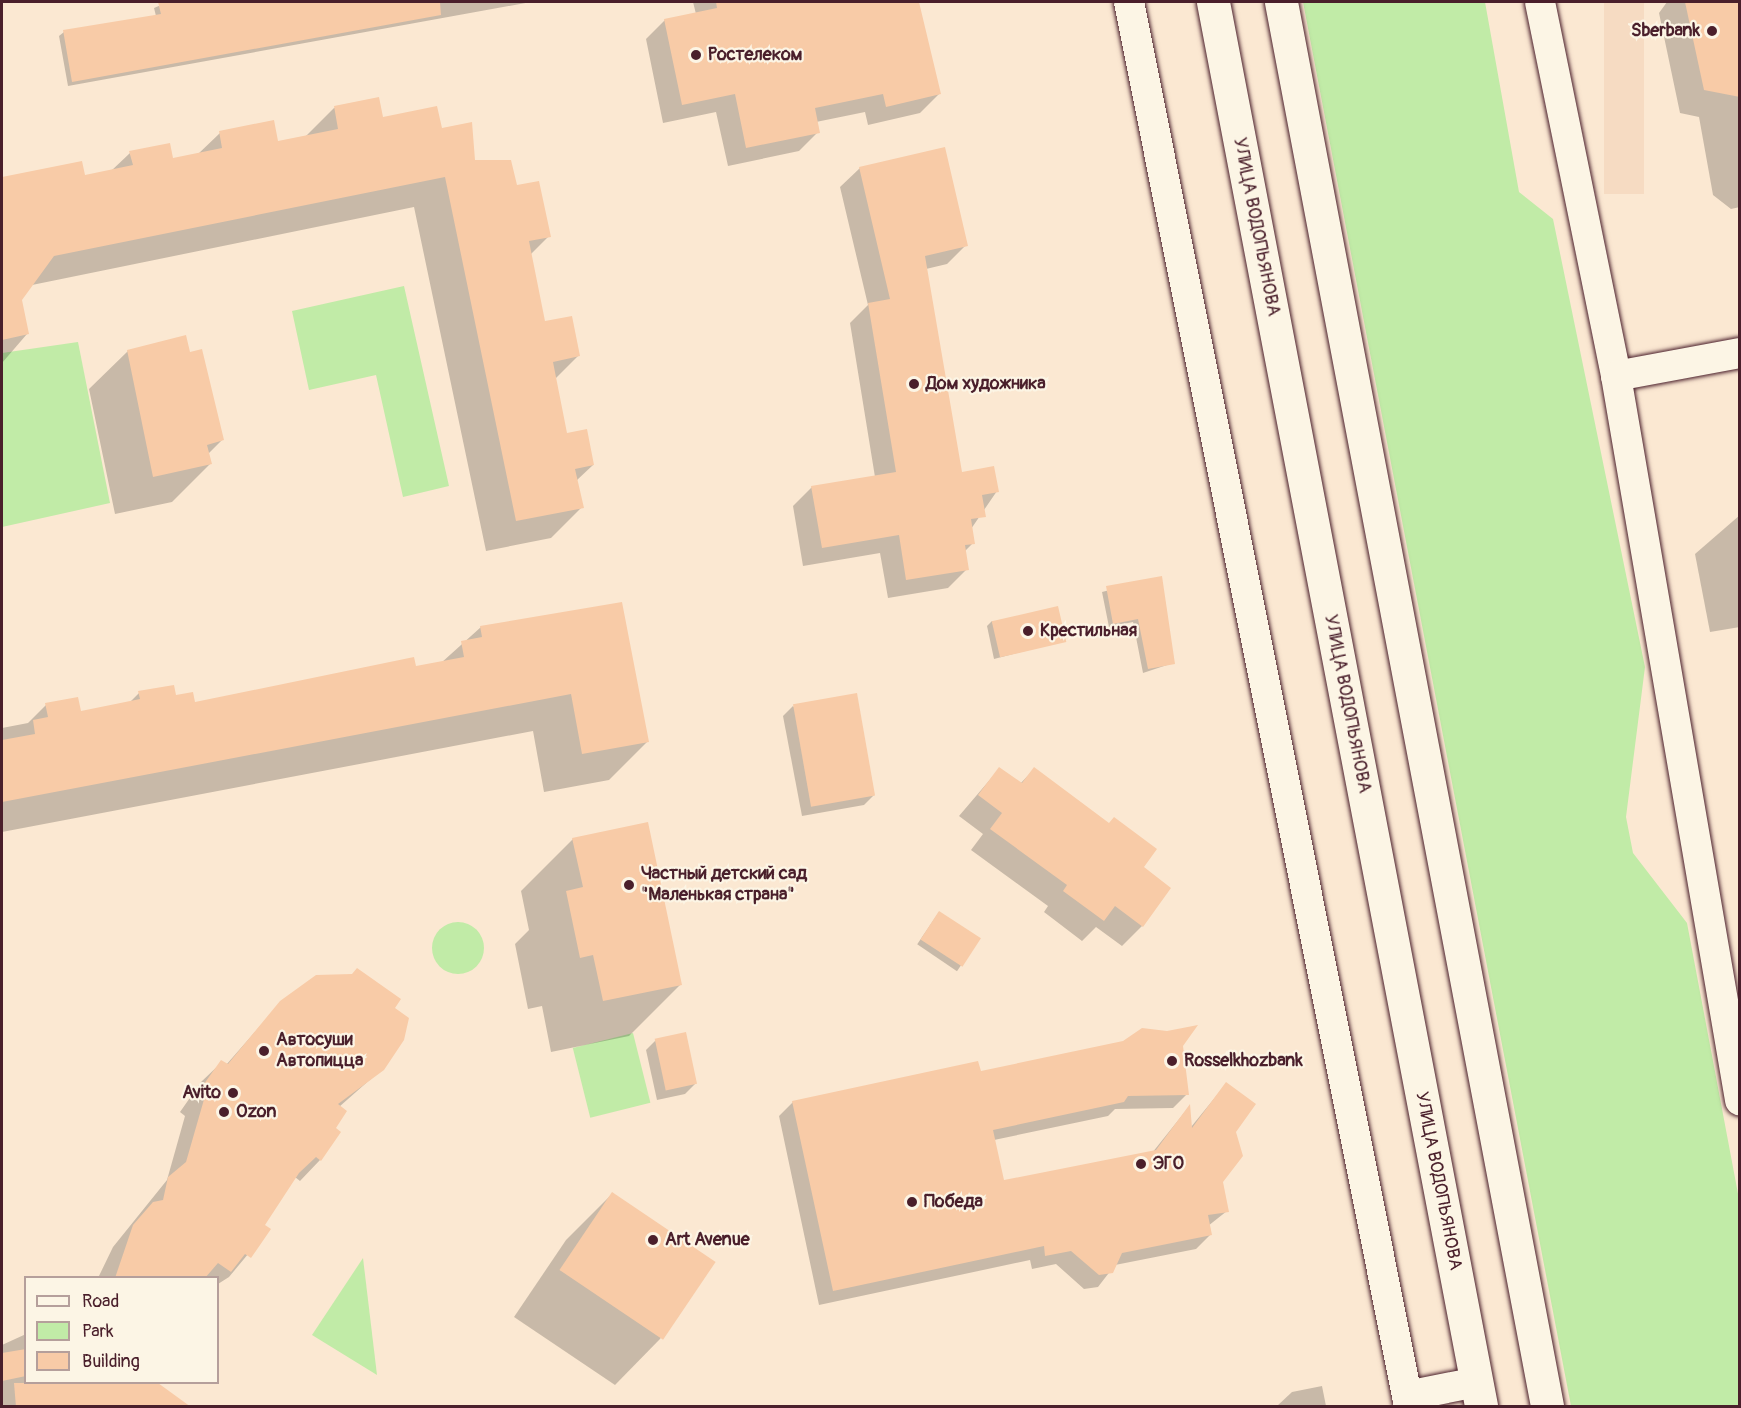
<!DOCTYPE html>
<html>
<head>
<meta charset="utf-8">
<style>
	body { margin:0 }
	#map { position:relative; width:1741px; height:1408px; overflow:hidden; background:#fbe8d2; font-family:Pangolin,sans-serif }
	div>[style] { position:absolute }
	.built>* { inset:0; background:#f6dbc2; transform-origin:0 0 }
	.green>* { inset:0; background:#c1eba7; transform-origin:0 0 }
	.round { border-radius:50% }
	.shadow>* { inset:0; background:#0003; transform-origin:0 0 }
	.building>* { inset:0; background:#f8cba7; transform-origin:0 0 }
	.roads { filter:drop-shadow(0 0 2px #4a1f2b) drop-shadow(0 0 2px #4a1f2b) }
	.street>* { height:30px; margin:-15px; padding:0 15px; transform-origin:15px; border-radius:15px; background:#fcf5e5 }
	.secondary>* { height:33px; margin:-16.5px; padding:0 16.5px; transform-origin:16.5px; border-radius:16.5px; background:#fcf5e5 }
	.dots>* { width:16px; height:16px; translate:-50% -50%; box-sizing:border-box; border:3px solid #fcf5e5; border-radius:50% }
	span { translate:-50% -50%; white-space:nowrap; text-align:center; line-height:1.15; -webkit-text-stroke:4.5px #fcf5e5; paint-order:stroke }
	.poi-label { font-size:18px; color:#4a1f2b; font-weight:700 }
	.right { translate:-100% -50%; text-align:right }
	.left { translate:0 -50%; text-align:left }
	.street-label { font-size:18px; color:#4a1f2b }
	.frame { position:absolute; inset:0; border:3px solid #4a1f2b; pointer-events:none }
	.legend { position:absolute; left:24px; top:1276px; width:195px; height:108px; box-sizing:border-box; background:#fcf5e5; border:2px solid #b59f9b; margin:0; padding:8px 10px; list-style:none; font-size:18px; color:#4a1f2b }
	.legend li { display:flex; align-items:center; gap:12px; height:30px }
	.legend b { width:30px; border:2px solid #b59f9b }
</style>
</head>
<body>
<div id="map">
	<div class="built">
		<div style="left:1604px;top:2px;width:40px;height:192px"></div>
	</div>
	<div class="green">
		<div style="clip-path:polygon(1303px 2px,1485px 2px,1519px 192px,1553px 219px,1645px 667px,1626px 817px,1633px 853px,1687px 923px,1739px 1199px,1739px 1406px,1571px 1406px)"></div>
		<div style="clip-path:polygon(404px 286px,449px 486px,403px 497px,376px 375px,309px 390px,292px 311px)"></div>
		<div style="clip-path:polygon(78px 342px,110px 503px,2px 527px,2px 353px)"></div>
		<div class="round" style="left:432px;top:922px;width:52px;height:52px"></div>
		<div style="left:633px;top:1033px;width:72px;height:62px;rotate:76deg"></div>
		<div style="clip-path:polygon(363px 1258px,377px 1375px,312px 1335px)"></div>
	</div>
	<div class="shadow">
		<div style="clip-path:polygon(168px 2px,531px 2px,68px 86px,59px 36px,64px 32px,156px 16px,154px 8px)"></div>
		<div style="clip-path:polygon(693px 2px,918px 2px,939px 94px,920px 113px,868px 125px,865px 112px,816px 122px,818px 132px,799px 151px,728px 166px,716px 112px,663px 123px,646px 39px,665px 20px,696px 14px)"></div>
		<div style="clip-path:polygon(1667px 2px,1740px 2px,1740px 207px,1731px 209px,1713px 195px,1699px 117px,1680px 113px,1659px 13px)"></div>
		<div style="clip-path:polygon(378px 99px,382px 118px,441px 130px,474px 161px,516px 187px,549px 236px,530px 255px,544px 323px,579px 355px,555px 379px,566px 435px,593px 465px,576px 481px,582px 507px,551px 538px,486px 551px,414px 207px,32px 285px,21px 300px,27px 334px,2px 363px,2px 179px,81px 162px,84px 177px,111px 171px,130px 153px,171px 160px,197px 155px,220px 133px,277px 143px,305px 137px,334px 108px)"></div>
		<div style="clip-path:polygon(860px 168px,966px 245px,947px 264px,926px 269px,960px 473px,997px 491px,971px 529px,973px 543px,964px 552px,967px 569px,948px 588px,888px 598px,880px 553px,803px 566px,793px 506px,812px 487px,875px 477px,850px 323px,868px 305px,840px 187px)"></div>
		<div style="clip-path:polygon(128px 351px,189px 354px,222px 440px,208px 454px,211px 463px,172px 502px,115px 514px,89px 389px)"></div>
		<div style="clip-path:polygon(1740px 515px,1740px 627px,1710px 632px,1695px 554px)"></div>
		<div style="clip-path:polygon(1160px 577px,1173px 663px,1143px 673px,1133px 622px,1109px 627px,1102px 592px)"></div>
		<div style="clip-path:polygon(992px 621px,1064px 641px,994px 659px,987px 626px)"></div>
		<div style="clip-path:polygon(481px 627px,648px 741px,609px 780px,544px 792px,533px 731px,2px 832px,2px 728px,28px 723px,46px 705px,80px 712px,129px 703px,139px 693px,194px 703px,414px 668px,441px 663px)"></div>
		<div style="clip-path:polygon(793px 706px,874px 795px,864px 805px,802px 816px,783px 716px)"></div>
		<div style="clip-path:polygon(999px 769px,1020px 784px,1034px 769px,1142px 868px,1142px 926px,1122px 946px,1096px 927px,1082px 941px,1044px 912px,1048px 906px,971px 850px,983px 834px,959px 816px)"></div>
		<div style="clip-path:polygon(573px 839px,681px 984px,629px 1036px,551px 1052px,542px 1006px,528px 1009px,515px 944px,529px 930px,521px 891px)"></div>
		<div style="left:939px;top:912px;width:48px;height:39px;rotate:34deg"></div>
		<div style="clip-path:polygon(281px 1002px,393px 1009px,382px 1069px,339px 1107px,334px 1129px,339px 1133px,320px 1160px,300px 1181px,295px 1177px,263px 1225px,269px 1229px,229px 1277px,218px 1284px,218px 1278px,98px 1278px,113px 1247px,167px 1180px,185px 1116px,180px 1112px,201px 1082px,222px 1062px,226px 1065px)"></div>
		<div style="clip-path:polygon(656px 1040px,696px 1083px,685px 1094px,657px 1100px,646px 1050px)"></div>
		<div style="clip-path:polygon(1181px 1045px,1187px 1094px,1173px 1108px,1115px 1109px,1108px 1116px,994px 1140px,1003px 1182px,1152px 1153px,1188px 1108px,1191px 1127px,1226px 1084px,1234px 1132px,1222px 1182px,1227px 1211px,1208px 1226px,1210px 1235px,1196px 1249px,1115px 1265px,1098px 1287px,1084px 1289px,1056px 1264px,1032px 1269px,1030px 1260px,819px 1305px,779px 1116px,793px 1102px)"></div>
		<div style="clip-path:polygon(612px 1194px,713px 1262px,660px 1339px,615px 1385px,514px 1317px,566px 1240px)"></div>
		<div style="clip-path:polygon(26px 1334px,26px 1382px,155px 1382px,186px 1406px,2px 1406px,2px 1345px)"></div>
		<div style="clip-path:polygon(1322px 1386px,1326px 1406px,1277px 1406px,1292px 1392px)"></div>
	</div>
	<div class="building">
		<div style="clip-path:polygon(158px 2px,440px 2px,441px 15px,72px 82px,63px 30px,161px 14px)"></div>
		<div style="clip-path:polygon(716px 2px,919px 2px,941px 94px,886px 107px,883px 94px,815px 108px,820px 133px,746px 148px,735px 94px,682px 105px,664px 19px,717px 8px)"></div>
		<div style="clip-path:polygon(1685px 2px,1740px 2px,1740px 97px,1704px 90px)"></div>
		<div style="clip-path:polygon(379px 97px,383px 117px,437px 106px,442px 128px,472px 122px,475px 160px,511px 160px,517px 185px,539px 181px,551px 237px,529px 241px,545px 321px,572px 316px,580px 356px,553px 362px,567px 433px,587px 429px,594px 465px,575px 469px,584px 508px,516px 521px,445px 177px,54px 256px,22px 300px,29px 334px,2px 340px,2px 177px,82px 161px,85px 175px,133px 165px,129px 151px,170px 143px,173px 158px,222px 148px,219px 131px,274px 120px,278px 141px,338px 129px,334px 106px)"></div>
		<div style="clip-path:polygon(945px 147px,968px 246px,925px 256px,962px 472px,994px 466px,999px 492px,982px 495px,986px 517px,971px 519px,975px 544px,965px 545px,969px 570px,906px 580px,899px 535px,822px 548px,811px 486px,896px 472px,868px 303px,890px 299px,859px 167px)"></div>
		<div style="clip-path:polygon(186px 335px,190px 352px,202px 349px,224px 440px,207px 445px,212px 464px,153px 477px,127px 350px)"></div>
		<div style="clip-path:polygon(1162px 576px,1175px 664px,1148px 669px,1138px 619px,1113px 624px,1106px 586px)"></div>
		<div style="clip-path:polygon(622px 602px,649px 742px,582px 754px,571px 694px,2px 802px,2px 740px,35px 734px,33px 720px,48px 717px,45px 703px,78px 697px,81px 711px,140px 699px,138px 691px,174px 685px,176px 695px,193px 692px,195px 702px,414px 657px,416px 666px,464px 657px,461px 641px,482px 637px,480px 626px)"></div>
		<div style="left:1058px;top:606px;width:37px;height:68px;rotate:77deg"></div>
		<div style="left:857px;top:693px;width:104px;height:65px;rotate:80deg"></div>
		<div style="clip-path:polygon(999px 767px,1022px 783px,1034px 767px,1109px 823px,1114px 817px,1157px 849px,1144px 867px,1171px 888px,1143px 927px,1115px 906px,1104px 921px,1063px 891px,1067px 885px,990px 829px,1002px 813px,978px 795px)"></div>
		<div style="clip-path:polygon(648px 822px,682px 985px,603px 1001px,593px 955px,580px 958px,566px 891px,583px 887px,572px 838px)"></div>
		<div style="left:939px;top:911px;width:50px;height:34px;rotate:33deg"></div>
		<div style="clip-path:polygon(357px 968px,401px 999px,395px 1008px,409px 1018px,404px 1040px,384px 1070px,338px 1104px,347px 1111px,336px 1128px,341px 1132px,321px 1161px,316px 1157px,299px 1173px,265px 1225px,271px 1229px,251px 1258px,245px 1254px,231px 1272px,218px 1263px,205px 1278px,115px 1278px,133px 1225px,153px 1202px,163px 1200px,168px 1177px,186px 1162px,205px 1096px,199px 1091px,221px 1060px,228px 1064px,280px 1001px,316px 975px,352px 974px)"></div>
		<div style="clip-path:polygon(1198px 1025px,1183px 1046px,1189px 1095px,1128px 1096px,1124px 1102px,993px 1130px,1004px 1180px,1156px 1150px,1190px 1104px,1192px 1128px,1226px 1082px,1256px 1104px,1236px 1132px,1243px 1156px,1223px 1182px,1229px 1212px,1208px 1215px,1212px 1235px,1122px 1253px,1113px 1273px,1099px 1275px,1071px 1251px,1045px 1256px,1044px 1246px,833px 1291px,792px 1101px,978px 1061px,981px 1071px,1123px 1041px,1142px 1028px,1167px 1031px)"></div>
		<div style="left:686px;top:1032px;width:53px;height:32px;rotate:78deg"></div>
		<div style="left:612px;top:1192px;width:125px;height:94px;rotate:34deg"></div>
		<div style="clip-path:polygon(26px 1349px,26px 1376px,2px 1381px,2px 1353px)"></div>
		<div style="clip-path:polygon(14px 1383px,158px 1383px,191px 1407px,16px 1407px)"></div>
	</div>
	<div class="roads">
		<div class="street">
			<div style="left:1129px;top:2px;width:1432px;rotate:78.72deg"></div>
			<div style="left:1540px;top:2px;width:382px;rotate:78.5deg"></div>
			<div style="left:1616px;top:376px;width:735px;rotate:80.28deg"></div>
			<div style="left:1616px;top:376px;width:126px;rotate:-10.5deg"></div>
			<div style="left:1407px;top:1396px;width:71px;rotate:-11.3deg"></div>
		</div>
		<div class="secondary">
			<div style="left:1213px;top:2px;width:1429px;rotate:79.19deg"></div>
			<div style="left:1281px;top:2px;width:1429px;rotate:79.27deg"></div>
		</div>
	</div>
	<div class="dots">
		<div style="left:1712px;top:31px;background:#4a1f2b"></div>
		<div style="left:696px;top:55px;background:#4a1f2b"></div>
		<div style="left:914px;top:384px;background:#4a1f2b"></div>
		<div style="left:1028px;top:631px;background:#4a1f2b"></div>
		<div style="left:629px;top:885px;background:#4a1f2b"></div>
		<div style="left:264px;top:1051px;background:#4a1f2b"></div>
		<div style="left:1172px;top:1061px;background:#4a1f2b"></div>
		<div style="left:233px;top:1093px;background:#4a1f2b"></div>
		<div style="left:224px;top:1112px;background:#4a1f2b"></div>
		<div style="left:1141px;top:1164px;background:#4a1f2b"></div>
		<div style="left:912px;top:1202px;background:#4a1f2b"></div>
		<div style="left:653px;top:1240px;background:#4a1f2b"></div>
	</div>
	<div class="poi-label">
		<span class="right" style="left:1700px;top:31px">Sberbank</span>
		<span class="left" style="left:708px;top:55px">Ростелеком</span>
		<span class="left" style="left:926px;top:384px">Дом художника</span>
		<span class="left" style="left:1040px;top:631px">Крестильная</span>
		<span class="left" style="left:641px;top:885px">Частный детский сад<br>"Маленькая страна"</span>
		<span class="left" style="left:276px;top:1051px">Автосуши<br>Автопицца</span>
		<span class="left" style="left:1184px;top:1061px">Rosselkhozbank</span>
		<span class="right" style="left:221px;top:1093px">Avito</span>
		<span class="left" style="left:236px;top:1112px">Ozon</span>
		<span class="left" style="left:1153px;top:1164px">ЭГО</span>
		<span class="left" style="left:924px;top:1202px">Победа</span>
		<span class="left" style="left:665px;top:1240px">Art Avenue</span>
	</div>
	<div class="street-label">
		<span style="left:1256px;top:227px;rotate:79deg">УЛИЦА ВОДОПЬЯНОВА</span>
		<span style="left:1347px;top:704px;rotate:79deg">УЛИЦА ВОДОПЬЯНОВА</span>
		<span style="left:1438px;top:1181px;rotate:79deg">УЛИЦА ВОДОПЬЯНОВА</span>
	</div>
	<div class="frame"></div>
	<ul class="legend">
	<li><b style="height:8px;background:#fcf5e5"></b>Road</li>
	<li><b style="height:16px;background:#c1eba7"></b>Park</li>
	<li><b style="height:16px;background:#f8cba7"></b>Building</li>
	</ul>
</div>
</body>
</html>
